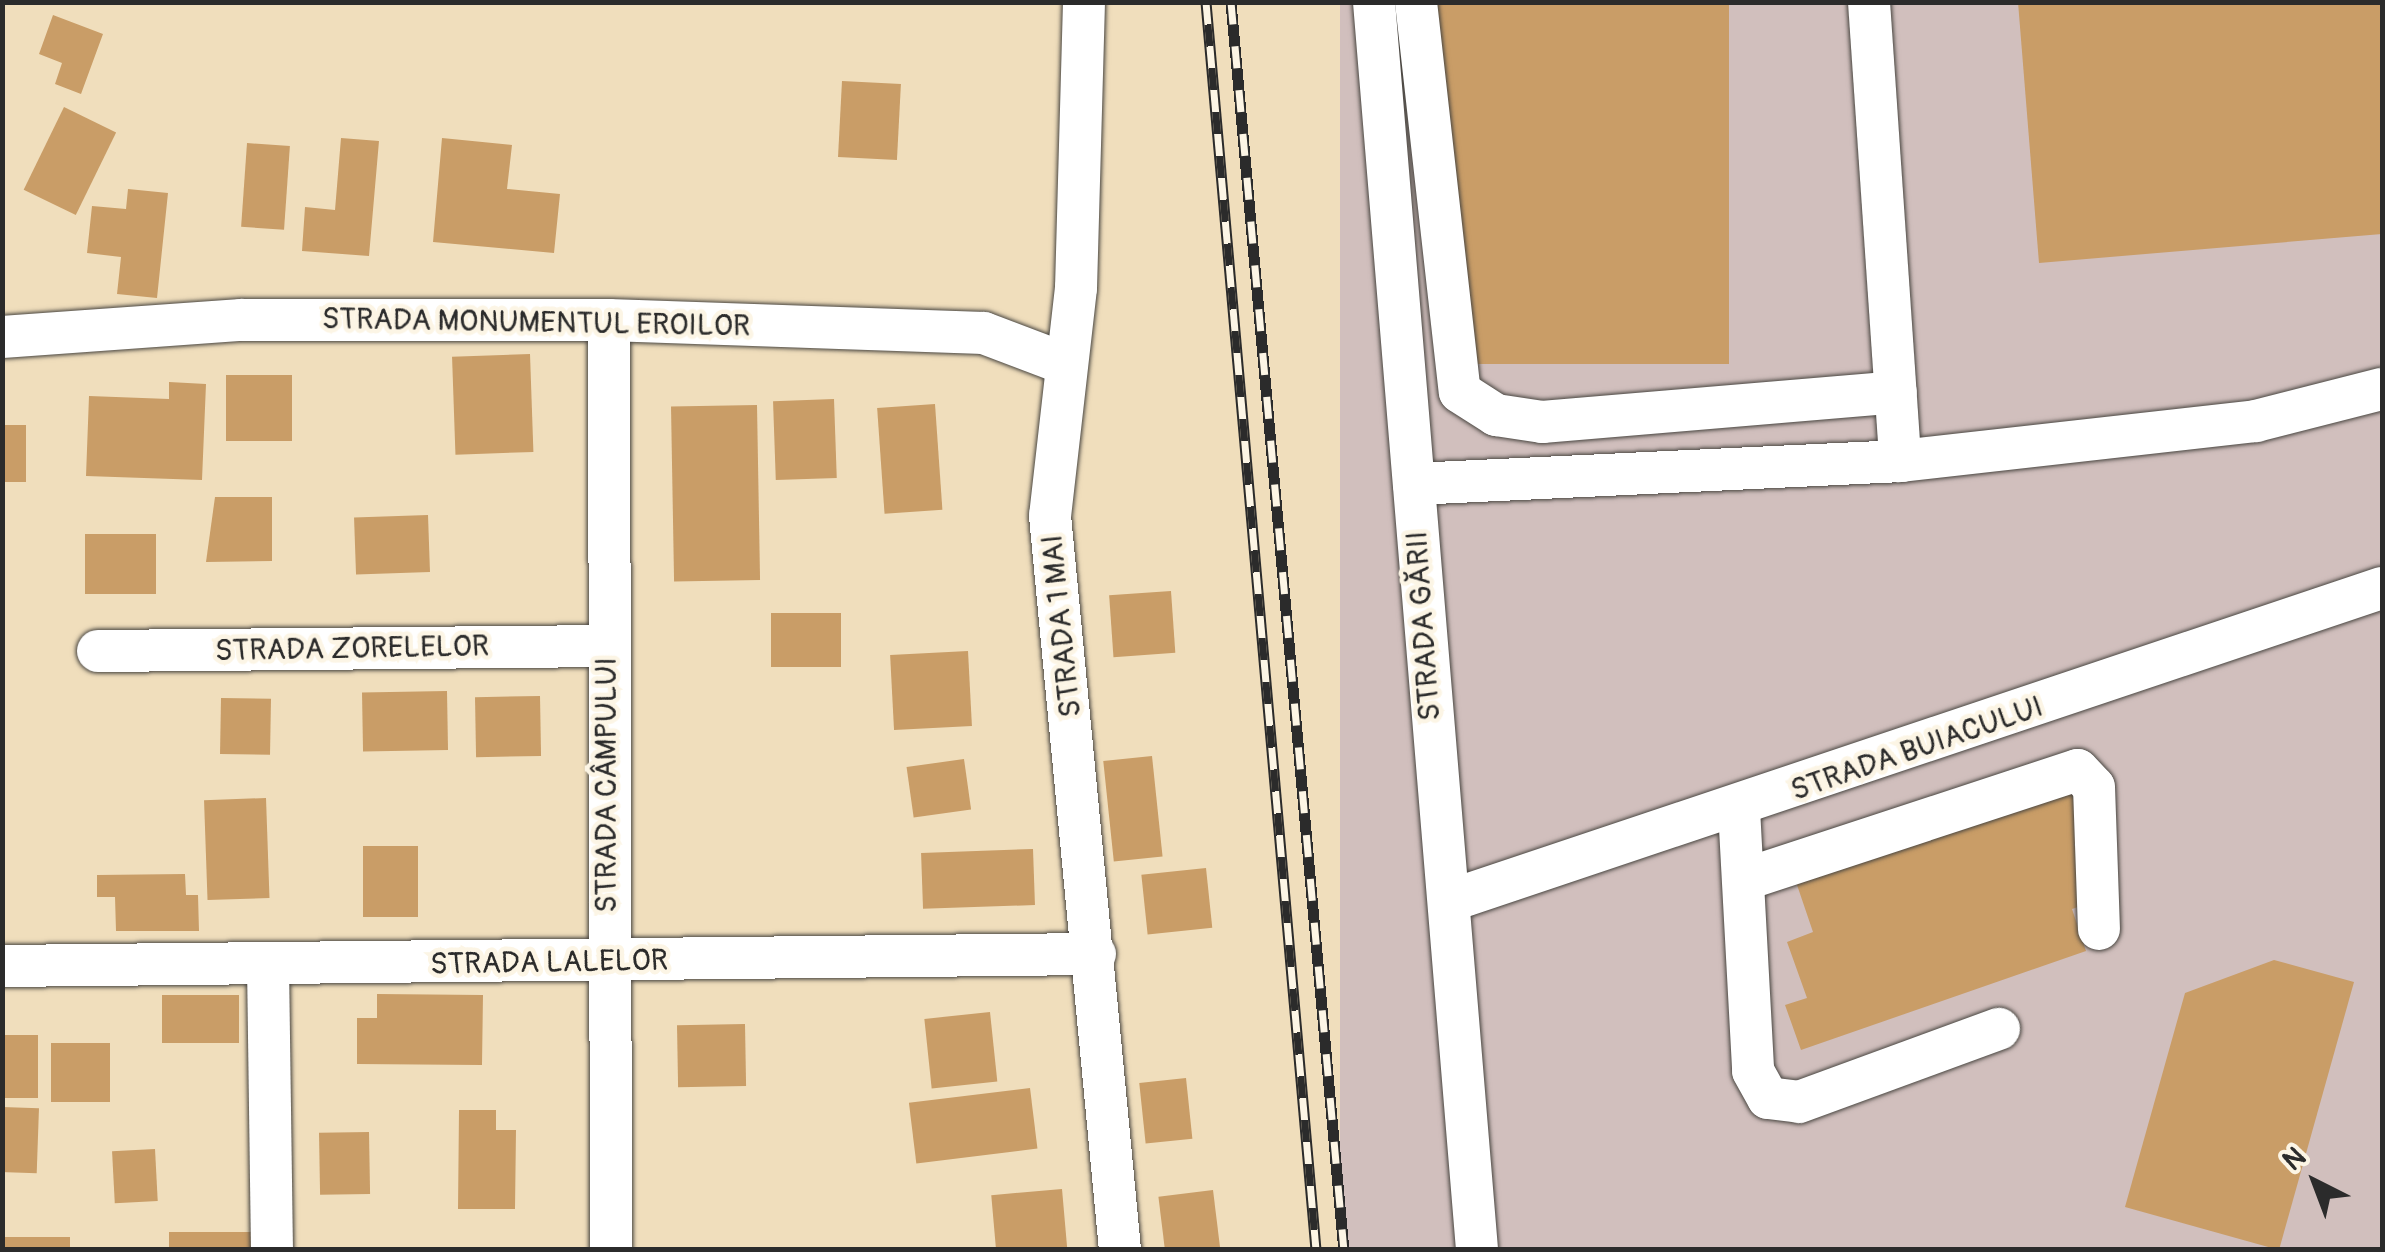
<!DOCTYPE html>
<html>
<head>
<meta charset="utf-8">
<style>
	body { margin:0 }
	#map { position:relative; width:2385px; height:1252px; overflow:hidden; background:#f0debc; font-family:Pangolin,sans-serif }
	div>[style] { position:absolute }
	.industrial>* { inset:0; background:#d1bfbd; transform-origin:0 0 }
	.building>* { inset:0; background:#c99d67; transform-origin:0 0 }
	.roads { filter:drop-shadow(0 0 2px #494641) drop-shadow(0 0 2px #494641) }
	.minor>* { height:42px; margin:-21px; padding:0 21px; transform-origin:21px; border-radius:21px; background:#fff }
	.rail>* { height:11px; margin-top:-5.5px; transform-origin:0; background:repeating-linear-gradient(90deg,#fcf5e5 0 22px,#2b2b2b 0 44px); box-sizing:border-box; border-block:2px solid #2b2b2b }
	span { translate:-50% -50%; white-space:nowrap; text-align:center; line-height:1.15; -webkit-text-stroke:9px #fcf5e5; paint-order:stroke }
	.street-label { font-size:30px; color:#2b2b2b }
	.frame { position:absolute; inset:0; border:5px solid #2b2b2b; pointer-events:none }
	.north { position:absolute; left:2265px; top:1132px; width:100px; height:100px; -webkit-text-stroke:8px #fcf5e5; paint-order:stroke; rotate:318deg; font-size:28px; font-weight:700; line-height:40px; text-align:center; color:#2b2b2b }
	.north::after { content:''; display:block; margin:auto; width:35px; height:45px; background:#2b2b2b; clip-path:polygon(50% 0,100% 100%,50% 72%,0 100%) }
</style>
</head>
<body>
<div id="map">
	<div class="industrial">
		<div style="left:1340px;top:3px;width:1042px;height:1252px"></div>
	</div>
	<div class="building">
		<div style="left:1436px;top:2px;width:293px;height:362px"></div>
		<div style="clip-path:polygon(2018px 2px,2382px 2px,2382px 234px,2039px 263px)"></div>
		<div style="clip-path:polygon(53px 15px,103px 34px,81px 94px,55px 84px,62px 63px,39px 54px)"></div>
		<div style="left:842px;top:81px;width:59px;height:76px;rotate:3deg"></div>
		<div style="left:64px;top:107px;width:58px;height:92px;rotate:26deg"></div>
		<div style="clip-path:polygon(341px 138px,379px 141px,369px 256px,302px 251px,305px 207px,335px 210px)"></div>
		<div style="clip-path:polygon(442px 138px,512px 145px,507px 189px,560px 194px,554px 253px,433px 242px)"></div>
		<div style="left:247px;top:143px;width:43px;height:84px;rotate:4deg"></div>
		<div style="clip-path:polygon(128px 189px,168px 193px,157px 298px,117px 294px,121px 257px,87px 253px,92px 206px,126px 209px)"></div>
		<div style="left:530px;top:354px;width:98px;height:78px;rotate:88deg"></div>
		<div style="left:226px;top:375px;width:66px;height:66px"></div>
		<div style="clip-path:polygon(169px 382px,206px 384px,202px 480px,86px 476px,89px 396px,169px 399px)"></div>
		<div style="left:834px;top:399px;width:79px;height:61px;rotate:88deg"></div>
		<div style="left:935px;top:404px;width:106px;height:58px;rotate:86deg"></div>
		<div style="left:757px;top:405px;width:175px;height:86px;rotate:89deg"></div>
		<div style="left:2px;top:425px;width:24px;height:57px"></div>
		<div style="clip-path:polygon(215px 497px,272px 497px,272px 561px,206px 562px)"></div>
		<div style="left:428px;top:515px;width:57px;height:74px;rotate:88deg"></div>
		<div style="left:85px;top:534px;width:71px;height:60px"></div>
		<div style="left:1171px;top:591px;width:62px;height:62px;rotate:86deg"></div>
		<div style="left:771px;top:613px;width:70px;height:54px"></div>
		<div style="left:968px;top:651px;width:75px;height:78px;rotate:87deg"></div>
		<div style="left:447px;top:691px;width:59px;height:85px;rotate:89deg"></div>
		<div style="left:540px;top:696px;width:60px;height:65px;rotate:89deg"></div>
		<div style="left:221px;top:698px;width:50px;height:56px;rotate:1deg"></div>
		<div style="left:1152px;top:756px;width:101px;height:49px;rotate:84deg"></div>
		<div style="left:964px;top:759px;width:51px;height:58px;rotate:82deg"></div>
		<div style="clip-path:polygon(2076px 784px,2094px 837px,2074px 844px,2094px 902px,2072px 909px,2086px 951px,1801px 1050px,1785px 1005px,1807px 998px,1787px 942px,1813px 932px,1796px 882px)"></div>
		<div style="left:266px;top:798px;width:100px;height:62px;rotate:88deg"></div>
		<div style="left:363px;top:846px;width:55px;height:71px"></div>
		<div style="left:1033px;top:849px;width:56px;height:112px;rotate:88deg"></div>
		<div style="left:1206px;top:868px;width:60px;height:65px;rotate:84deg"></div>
		<div style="clip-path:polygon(185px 874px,186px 895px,198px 895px,199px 931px,116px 931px,115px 897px,97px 897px,97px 875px)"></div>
		<div style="clip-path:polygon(2274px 960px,2354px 982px,2279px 1250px,2125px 1207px,2185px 993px)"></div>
		<div style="clip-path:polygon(377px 994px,483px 995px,482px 1065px,357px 1064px,357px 1018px,377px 1018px)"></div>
		<div style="left:162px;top:995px;width:77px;height:48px"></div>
		<div style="left:990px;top:1012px;width:70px;height:66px;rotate:84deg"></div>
		<div style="left:745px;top:1024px;width:62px;height:68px;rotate:89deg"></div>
		<div style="left:2px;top:1035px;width:36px;height:63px"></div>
		<div style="left:51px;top:1043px;width:59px;height:59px"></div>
		<div style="left:1186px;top:1078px;width:61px;height:47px;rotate:84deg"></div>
		<div style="left:1030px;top:1088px;width:61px;height:122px;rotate:83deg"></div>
		<div style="left:2px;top:1107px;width:37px;height:65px;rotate:2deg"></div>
		<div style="clip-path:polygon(459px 1110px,496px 1110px,496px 1130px,516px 1130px,515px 1209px,458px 1209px)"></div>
		<div style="left:369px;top:1132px;width:62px;height:50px;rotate:89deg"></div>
		<div style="left:155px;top:1149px;width:52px;height:43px;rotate:87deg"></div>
		<div style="left:1062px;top:1189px;width:61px;height:71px;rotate:85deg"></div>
		<div style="left:1213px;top:1190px;width:60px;height:55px;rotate:83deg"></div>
		<div style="left:251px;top:1232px;width:18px;height:82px;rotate:90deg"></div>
		<div style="left:2px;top:1237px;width:68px;height:13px"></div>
	</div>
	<div class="roads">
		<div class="minor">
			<div style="left:1084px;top:2px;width:286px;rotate:91.6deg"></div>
			<div style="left:1076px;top:288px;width:229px;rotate:96.5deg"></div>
			<div style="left:1050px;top:516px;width:737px;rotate:84.55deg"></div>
			<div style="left:1374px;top:2px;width:1252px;rotate:85.28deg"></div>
			<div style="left:1416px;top:2px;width:392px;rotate:83.6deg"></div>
			<div style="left:1460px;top:392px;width:43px;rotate:32.6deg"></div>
			<div style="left:1496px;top:415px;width:47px;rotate:8.7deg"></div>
			<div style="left:1542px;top:422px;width:355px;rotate:-4.8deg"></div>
			<div style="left:1869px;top:2px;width:460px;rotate:86.1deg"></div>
			<div style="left:609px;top:320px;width:930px;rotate:89.88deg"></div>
			<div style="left:2px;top:337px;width:240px;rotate:-4.1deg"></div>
			<div style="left:241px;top:320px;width:368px"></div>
			<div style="left:609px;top:320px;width:375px;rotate:2deg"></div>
			<div style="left:984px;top:333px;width:85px;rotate:20.8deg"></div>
			<div style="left:1414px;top:484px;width:487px;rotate:-2.7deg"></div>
			<div style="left:1900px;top:461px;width:358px;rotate:-6.4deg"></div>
			<div style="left:2256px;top:421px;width:130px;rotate:-14.3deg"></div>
			<div style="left:98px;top:651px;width:509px;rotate:-0.56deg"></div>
			<div style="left:1739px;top:809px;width:262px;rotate:86.9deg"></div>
			<div style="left:1753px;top:1071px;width:31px;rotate:61deg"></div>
			<div style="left:1768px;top:1098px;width:31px;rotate:7deg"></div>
			<div style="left:1799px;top:1102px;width:213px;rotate:-20.1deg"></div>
			<div style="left:1746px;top:879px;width:349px;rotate:-18.2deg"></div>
			<div style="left:2078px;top:770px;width:23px;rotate:47deg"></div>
			<div style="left:2094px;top:787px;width:142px;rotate:88deg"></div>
			<div style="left:1449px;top:901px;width:984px;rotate:-18.55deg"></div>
			<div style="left:268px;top:965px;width:285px;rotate:89.2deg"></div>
			<div style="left:2px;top:966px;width:1093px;rotate:-0.63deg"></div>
		</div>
	</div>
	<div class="rail">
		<div style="left:1206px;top:2px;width:1253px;rotate:84.96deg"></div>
		<div style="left:1231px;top:2px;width:1253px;rotate:84.83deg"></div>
	</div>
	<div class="street-label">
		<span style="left:536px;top:323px;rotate:1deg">STRADA MONUMENTUL EROILOR</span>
		<span style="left:1062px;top:626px;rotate:-96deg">STRADA 1 MAI</span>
		<span style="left:1424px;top:626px;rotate:-94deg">STRADA GĂRII</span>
		<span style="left:352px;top:649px;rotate:-1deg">STRADA ZORELELOR</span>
		<span style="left:1917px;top:749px;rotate:-19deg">STRADA BUIACULUI</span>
		<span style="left:607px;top:785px;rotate:-90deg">STRADA CÂMPULUI</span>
		<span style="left:549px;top:963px;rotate:-1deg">STRADA LALELOR</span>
	</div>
	<div class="frame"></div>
	<div class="north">N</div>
</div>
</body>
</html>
